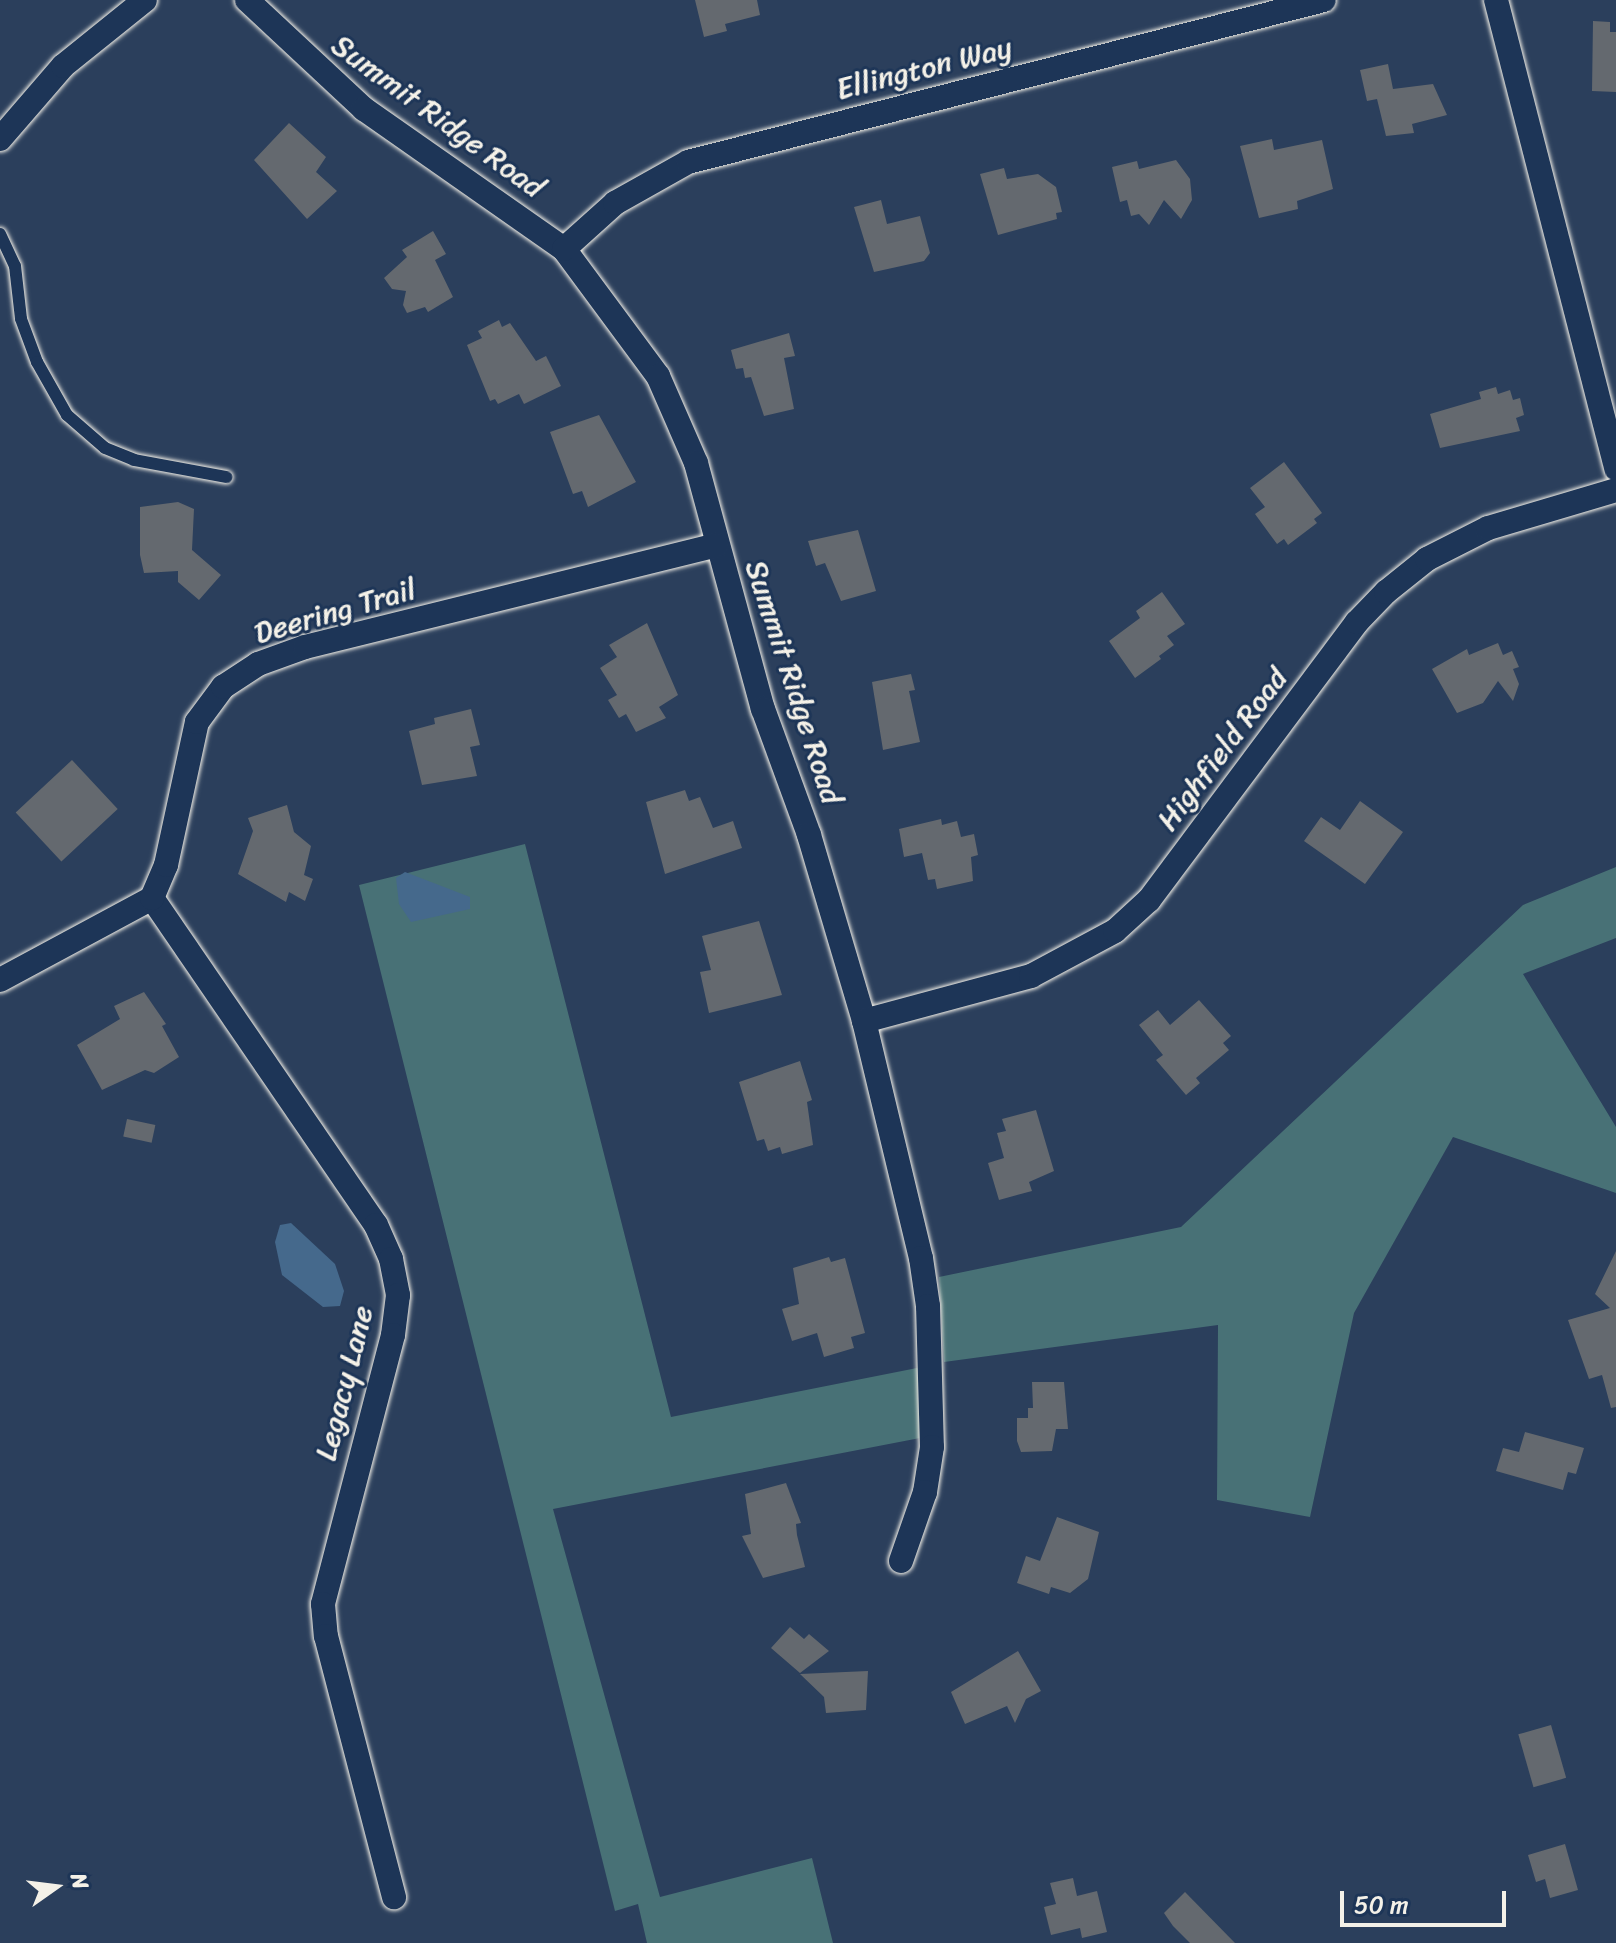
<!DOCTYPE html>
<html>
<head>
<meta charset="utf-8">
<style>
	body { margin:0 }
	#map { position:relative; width:1616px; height:1943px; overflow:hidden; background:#2b3f5c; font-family:Sriracha,sans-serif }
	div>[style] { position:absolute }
	.green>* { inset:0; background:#487176 }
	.water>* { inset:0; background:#45698c }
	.building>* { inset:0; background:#64696f; transform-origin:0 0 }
	.roads { filter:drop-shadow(0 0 2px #f4f1e8) drop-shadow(0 0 2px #f4f1e8) }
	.service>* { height:12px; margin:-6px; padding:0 6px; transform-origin:6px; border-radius:6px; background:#1d3557 }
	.minor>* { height:24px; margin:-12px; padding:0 12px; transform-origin:12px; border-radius:12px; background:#1d3557 }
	span { translate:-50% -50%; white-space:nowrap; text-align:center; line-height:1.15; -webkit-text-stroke:6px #1d3557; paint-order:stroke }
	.street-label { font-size:30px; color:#f4f1e8 }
	.north { position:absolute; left:16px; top:1847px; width:80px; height:80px; -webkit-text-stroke:6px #1d3557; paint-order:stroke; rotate:76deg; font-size:22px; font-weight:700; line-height:32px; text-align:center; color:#f4f1e8 }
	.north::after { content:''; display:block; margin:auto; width:28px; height:36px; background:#f4f1e8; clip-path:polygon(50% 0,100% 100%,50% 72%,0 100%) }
	.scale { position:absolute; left:1340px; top:1891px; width:166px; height:36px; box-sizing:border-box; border:4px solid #f4f1e8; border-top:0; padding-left:10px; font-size:24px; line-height:28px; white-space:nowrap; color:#f4f1e8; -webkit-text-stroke:6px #1d3557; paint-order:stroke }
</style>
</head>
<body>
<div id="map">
	<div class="green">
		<div style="clip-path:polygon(525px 844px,671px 1417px,922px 1367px,920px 1438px,553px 1509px,660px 1897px,812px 1858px,833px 1943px,647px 1943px,638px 1904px,615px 1911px,359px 885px)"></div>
		<div style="clip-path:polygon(1616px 867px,1616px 938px,1523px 974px,1616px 1127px,1616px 1193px,1453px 1137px,1354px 1313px,1310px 1517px,1217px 1500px,1218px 1325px,944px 1362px,939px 1277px,1181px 1227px,1523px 905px)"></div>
	</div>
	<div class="water">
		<div style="clip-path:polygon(405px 872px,470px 897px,470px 909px,411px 922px,399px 904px,396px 878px)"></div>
		<div style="clip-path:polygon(291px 1223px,335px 1264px,344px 1291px,340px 1306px,323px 1307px,282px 1275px,275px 1242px,280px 1225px)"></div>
	</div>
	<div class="building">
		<div style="clip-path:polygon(695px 0,757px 0,760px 15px,725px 24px,727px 31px,704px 37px)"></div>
		<div style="clip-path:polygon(1593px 21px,1610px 22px,1610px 32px,1616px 32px,1616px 92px,1592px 91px)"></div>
		<div style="clip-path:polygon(1388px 64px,1393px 89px,1433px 84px,1447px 115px,1412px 124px,1414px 133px,1386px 136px,1377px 99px,1367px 101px,1360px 70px)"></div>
		<div style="clip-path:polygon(289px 123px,326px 157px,316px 172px,337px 191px,307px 219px,254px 160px)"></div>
		<div style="clip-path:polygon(1272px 139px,1274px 150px,1322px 140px,1333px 189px,1297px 201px,1298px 209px,1259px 218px,1240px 146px)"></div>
		<div style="clip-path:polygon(1176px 160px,1190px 179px,1192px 200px,1181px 219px,1164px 200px,1149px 225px,1139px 214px,1131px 216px,1127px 200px,1120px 202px,1112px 167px,1137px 161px,1139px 169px)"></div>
		<div style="clip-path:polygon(1004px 168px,1007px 179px,1038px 174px,1056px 187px,1062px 212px,1056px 213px,1057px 219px,998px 235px,980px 174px)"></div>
		<div style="clip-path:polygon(881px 200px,887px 224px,920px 216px,930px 253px,924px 261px,874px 272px,854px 207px)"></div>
		<div style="clip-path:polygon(433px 231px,446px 254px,435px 260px,453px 297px,428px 312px,425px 307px,407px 313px,403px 305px,406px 291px,392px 289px,384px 278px,407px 257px,402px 250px)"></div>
		<div style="clip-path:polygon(499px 320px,502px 327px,510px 323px,536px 361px,546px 356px,561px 386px,524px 404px,519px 394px,498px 404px,495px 399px,490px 401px,467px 345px,482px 338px,478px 331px)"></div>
		<div style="clip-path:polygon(789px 333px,795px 356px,784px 358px,794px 409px,764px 416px,751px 377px,745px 378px,743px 368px,736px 369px,731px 350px)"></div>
		<div style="clip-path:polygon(1496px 387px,1498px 394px,1510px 390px,1513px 400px,1520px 398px,1524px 415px,1516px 418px,1520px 431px,1440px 448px,1430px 414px,1481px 399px,1479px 392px)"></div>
		<div style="clip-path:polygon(599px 415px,636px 482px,588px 507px,582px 491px,573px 494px,550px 432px)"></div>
		<div style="clip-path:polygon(1284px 462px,1322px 513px,1314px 519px,1317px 523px,1288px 545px,1284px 539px,1277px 544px,1255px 514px,1265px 507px,1250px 488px)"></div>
		<div style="clip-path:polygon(178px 502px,194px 509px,192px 550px,221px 575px,199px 600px,178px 582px,178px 571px,144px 573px,140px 555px,140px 507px)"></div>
		<div style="clip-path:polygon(858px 530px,876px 591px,841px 601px,825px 563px,816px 566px,808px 541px)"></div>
		<div style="clip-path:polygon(1162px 592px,1185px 624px,1167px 636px,1174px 645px,1159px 656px,1161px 659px,1135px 678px,1109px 641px,1140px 618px,1136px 611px)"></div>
		<div style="clip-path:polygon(647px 623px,678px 695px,659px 707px,666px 718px,636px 732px,626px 714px,619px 718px,608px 700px,617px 695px,600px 668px,617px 657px,609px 645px)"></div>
		<div style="clip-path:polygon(1498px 643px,1503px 655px,1512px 651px,1519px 667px,1513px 669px,1519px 684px,1513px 701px,1498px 681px,1483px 703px,1457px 713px,1432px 669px,1467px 649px,1469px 655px)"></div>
		<div style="clip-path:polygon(911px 674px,915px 690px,909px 691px,920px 742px,883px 750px,872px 682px)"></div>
		<div style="clip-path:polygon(471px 709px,480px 745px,470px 747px,477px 776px,422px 785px,409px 731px,435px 724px,434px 718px)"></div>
		<div style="left:72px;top:760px;width:67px;height:77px;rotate:47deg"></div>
		<div style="clip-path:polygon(685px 790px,689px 801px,700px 797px,713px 828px,733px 821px,742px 848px,665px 874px,646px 802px)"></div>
		<div style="clip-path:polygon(1360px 801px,1403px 832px,1365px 884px,1304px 841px,1321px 817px,1340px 830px)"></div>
		<div style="clip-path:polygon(287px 805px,294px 832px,311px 846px,304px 875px,313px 879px,305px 901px,289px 892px,286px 902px,238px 874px,253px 831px,248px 818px)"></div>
		<div style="clip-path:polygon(941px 819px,942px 825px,957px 821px,961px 837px,974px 834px,978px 855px,971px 857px,973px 881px,937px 889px,935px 879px,928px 880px,922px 853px,904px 857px,899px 829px)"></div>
		<div style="clip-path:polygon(759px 921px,782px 995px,709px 1013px,700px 972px,711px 970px,702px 936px)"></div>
		<div style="clip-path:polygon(144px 992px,166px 1024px,162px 1026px,179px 1057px,154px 1073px,145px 1070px,102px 1090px,77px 1045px,120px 1019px,114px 1006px)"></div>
		<div style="clip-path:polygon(1199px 1000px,1231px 1036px,1223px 1043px,1229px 1050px,1196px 1078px,1200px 1083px,1186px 1095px,1156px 1060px,1163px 1055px,1139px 1025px,1158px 1010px,1170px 1025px)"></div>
		<div style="clip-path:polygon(800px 1061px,812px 1100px,807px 1102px,813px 1145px,782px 1154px,780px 1147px,768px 1151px,764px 1139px,757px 1141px,739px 1082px)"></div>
		<div style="clip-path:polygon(1036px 1110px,1054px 1171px,1029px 1182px,1032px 1191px,999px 1200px,988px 1163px,1004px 1158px,997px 1133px,1006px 1131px,1002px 1119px)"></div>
		<div style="left:127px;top:1119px;width:29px;height:18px;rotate:12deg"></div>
		<div style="clip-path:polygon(1616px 1251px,1616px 1407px,1611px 1408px,1602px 1375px,1589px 1379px,1568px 1320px,1610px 1308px,1595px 1294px)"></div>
		<div style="clip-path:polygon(829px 1257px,831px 1262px,845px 1258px,865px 1333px,851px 1337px,854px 1348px,824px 1357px,817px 1333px,792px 1341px,782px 1309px,799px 1304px,793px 1268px)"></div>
		<div style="clip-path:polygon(1032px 1382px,1064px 1382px,1068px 1429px,1056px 1429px,1052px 1451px,1021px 1452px,1017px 1441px,1017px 1418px,1028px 1418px,1028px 1408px,1033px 1408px)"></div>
		<div style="clip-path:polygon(1525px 1432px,1584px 1448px,1576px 1474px,1568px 1472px,1563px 1490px,1496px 1471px,1503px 1448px,1519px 1452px)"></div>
		<div style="clip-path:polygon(786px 1483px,801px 1523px,796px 1524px,797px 1535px,805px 1567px,763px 1578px,742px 1536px,751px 1534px,745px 1494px)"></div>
		<div style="clip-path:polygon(1057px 1517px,1099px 1532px,1088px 1579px,1070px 1593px,1051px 1587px,1049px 1594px,1017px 1583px,1026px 1556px,1040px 1561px)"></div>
		<div style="clip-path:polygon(790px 1627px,804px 1639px,809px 1634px,829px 1651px,800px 1673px,771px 1648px)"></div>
		<div style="clip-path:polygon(1018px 1651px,1041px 1691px,1026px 1699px,1015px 1723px,1007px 1706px,965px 1724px,951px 1692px)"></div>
		<div style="clip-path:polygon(868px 1671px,866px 1710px,826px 1713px,824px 1697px,800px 1674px)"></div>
		<div style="left:1551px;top:1725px;width:55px;height:34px;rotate:74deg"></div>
		<div style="clip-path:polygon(1565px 1844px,1578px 1890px,1550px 1898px,1545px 1879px,1536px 1882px,1528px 1855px)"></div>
		<div style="clip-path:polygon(1073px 1878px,1077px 1896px,1097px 1891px,1107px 1932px,1082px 1938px,1080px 1928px,1051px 1935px,1044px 1907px,1056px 1904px,1050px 1883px)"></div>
		<div style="clip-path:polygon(1185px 1892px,1235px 1943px,1190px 1943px,1173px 1926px,1164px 1913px)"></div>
	</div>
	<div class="roads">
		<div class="service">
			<div style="left:0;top:234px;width:35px;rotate:65deg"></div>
			<div style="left:15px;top:266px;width:53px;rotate:83.5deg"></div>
			<div style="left:21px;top:319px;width:46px;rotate:69.6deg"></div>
			<div style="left:37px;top:362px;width:61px;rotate:60.5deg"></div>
			<div style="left:67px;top:415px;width:50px;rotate:41deg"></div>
			<div style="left:105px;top:448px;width:31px;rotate:22deg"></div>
			<div style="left:134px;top:460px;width:94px;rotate:10.5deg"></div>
		</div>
		<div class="minor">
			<div style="left:247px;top:0;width:160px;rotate:43deg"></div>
			<div style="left:364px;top:109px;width:244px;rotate:35deg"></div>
			<div style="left:564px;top:249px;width:158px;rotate:53.5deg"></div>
			<div style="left:658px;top:376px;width:95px;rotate:66.4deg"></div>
			<div style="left:696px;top:463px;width:255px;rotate:74.8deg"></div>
			<div style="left:763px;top:709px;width:134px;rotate:69.9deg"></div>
			<div style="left:809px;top:835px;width:194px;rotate:73.5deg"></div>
			<div style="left:864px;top:1021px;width:244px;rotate:76.5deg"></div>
			<div style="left:921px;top:1258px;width:49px;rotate:81.7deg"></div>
			<div style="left:928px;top:1306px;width:141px;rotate:88.4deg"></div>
			<div style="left:932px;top:1447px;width:46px;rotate:98.8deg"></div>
			<div style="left:925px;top:1492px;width:73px;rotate:109.2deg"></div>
			<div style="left:1496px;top:0;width:484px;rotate:75.6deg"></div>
			<div style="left:0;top:139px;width:96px;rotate:-49.2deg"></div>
			<div style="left:63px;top:66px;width:105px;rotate:-38.8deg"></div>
			<div style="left:564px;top:249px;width:69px;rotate:-42deg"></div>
			<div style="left:615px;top:203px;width:84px;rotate:-29.3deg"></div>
			<div style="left:688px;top:162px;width:656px;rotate:-14.29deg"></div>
			<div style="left:152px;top:898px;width:396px;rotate:55.6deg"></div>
			<div style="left:376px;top:1225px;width:37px;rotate:66deg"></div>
			<div style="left:391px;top:1259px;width:37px;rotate:79deg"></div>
			<div style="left:398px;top:1295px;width:40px;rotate:97.1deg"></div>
			<div style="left:393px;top:1335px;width:278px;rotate:104.6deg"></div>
			<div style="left:323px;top:1604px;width:32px;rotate:85deg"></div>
			<div style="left:326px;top:1636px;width:270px;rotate:75.4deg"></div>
			<div style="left:0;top:980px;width:173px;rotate:-28.3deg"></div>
			<div style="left:152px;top:898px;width:36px;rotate:-67deg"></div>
			<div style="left:166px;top:865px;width:146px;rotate:-77.8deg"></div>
			<div style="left:197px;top:722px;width:44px;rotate:-53.4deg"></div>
			<div style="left:223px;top:687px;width:42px;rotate:-33.3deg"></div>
			<div style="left:258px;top:664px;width:50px;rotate:-19.9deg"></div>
			<div style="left:305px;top:647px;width:424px;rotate:-13.9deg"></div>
			<div style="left:864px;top:1021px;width:173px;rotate:-15.1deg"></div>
			<div style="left:1031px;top:976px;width:95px;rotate:-28.2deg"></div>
			<div style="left:1115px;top:931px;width:46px;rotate:-42.4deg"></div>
			<div style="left:1149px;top:900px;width:347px;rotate:-53.2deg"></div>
			<div style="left:1357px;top:622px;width:42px;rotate:-46deg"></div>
			<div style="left:1386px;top:592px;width:53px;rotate:-38.8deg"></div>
			<div style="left:1427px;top:559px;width:68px;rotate:-26.9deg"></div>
			<div style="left:1488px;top:528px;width:134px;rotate:-16.5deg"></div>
		</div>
	</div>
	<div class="street-label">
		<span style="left:924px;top:68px;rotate:-14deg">Ellington Way</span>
		<span style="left:438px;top:116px;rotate:36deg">Summit Ridge Road</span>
		<span style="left:335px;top:611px;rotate:-16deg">Deering Trail</span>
		<span style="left:794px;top:682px;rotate:72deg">Summit Ridge Road</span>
		<span style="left:1222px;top:749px;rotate:-53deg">Highfield Road</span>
		<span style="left:344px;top:1383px;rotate:-76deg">Legacy Lane</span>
	</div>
	<div class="north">N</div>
	<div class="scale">50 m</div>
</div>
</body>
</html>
